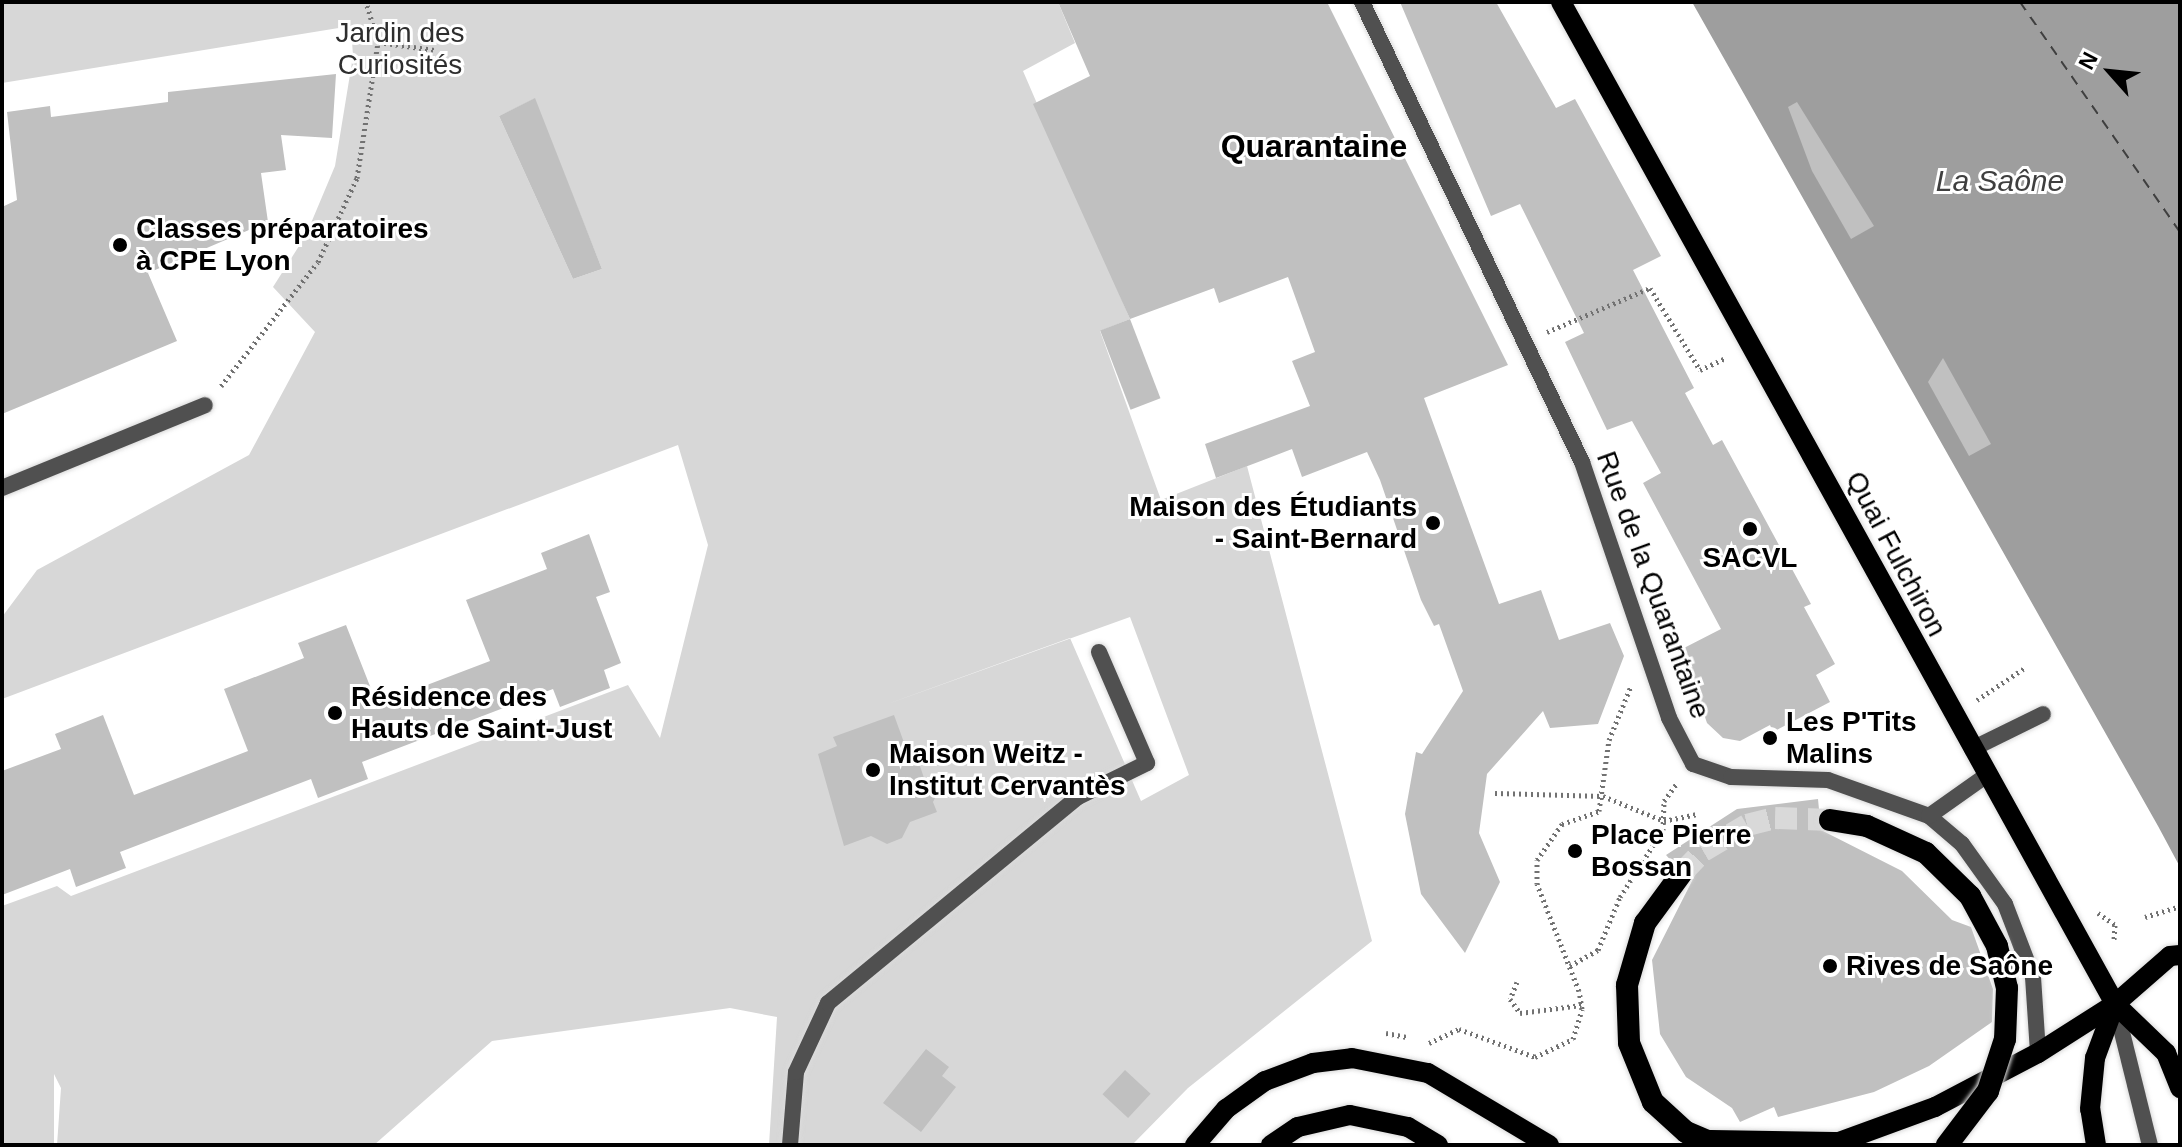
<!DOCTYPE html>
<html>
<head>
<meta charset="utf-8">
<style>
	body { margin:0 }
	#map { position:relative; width:2182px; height:1147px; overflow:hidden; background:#fff; font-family:Helvetica,sans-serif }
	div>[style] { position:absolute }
	.green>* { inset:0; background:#d7d7d7 }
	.water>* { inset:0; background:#9e9e9e }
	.ferry>* { height:2px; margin-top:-1px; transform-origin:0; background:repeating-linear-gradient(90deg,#3f3f3f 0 10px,transparent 0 18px) }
	.building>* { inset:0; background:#c0c0c0; transform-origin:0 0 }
	.trunk-tunnel>* { height:22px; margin-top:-11px; transform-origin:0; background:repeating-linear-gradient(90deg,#d9d9d9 0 22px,transparent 0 33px) }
	.path>* { height:5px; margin-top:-2.5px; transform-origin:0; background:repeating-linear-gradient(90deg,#727272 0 2px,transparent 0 6px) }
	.roads { filter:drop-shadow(0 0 2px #dbdbdb) drop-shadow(0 0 2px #dbdbdb) }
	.service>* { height:16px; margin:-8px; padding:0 8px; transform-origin:8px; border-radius:8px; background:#505050 }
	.minor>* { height:16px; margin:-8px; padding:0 8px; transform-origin:8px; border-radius:8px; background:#505050 }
	.tertiary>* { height:16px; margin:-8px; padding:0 8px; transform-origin:8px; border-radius:8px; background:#505050 }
	.primary>* { height:20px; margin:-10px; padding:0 10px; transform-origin:10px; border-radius:10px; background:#000 }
	.trunk>* { height:22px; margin:-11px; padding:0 11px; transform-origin:11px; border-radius:11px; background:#000 }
	.bridges { filter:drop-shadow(0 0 2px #dbdbdb) drop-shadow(0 0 2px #dbdbdb) }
	.trunk-bridge>* { height:22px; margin:-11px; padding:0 11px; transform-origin:11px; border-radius:11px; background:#000 }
	.dots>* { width:22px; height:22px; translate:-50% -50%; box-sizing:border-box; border:4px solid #fff; border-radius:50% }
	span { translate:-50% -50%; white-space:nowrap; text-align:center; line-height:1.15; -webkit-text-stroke:6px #fff; paint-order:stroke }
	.park-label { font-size:28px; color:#2e2e2e }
	.poi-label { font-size:28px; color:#000; font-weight:700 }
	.left { translate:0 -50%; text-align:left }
	.right { translate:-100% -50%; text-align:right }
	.street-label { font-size:28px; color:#000 }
	.water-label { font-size:30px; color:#3f3f3f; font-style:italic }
	.quarter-label { font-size:32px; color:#000; font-weight:700 }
	.frame { position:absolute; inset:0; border:4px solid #000; pointer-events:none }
	.north { position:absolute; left:2070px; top:32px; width:80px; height:80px; -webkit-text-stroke:6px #fff; paint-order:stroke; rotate:297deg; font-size:22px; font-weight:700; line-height:32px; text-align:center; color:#000 }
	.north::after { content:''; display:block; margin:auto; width:28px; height:36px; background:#000; clip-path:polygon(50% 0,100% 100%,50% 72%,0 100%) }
</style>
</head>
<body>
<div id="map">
	<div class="green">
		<div style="clip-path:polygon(evenodd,2px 2px,1058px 2px,1075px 43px,1023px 71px,1130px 319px,1100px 331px,1161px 500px,1247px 466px,1372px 941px,1188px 1088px,1132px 1145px,769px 1145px,777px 1017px,730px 1008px,492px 1041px,374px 1145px,57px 1145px,61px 1088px,54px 1074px,54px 1145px,2px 1145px,2px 906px,57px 886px,71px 896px,628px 685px,660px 738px,708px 545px,678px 445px,2px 699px,2px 617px,37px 570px,249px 455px,315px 332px,273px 287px,306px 235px,335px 166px,353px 56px,351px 26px,2px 83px,2px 2px,534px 99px,602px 269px,573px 279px,499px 116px,534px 99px,2px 2px,1130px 617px,1189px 775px,1141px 801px,1070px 638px,882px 706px,1130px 617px)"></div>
	</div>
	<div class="water">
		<div style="clip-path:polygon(1692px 2px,2180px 2px,2180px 867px,2158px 826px)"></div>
	</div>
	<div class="ferry">
		<div style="left:2020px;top:2px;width:280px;rotate:55.2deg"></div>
	</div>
	<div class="building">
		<div style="clip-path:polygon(1058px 2px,1327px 2px,1508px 365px,1424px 398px,1499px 604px,1541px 590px,1559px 640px,1610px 623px,1624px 656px,1598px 724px,1550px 728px,1543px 711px,1487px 774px,1479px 833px,1500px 882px,1465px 953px,1421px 894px,1405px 814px,1416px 752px,1422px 754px,1463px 691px,1439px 624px,1434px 626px,1421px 600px,1380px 480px,1367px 452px,1302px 477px,1292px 449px,1216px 478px,1205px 444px,1310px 406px,1292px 361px,1315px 352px,1288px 277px,1219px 303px,1214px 288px,1130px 319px,1033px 104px,1090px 76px)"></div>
		<div style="clip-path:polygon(1400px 2px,1496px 2px,1556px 108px,1575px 99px,1661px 256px,1633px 270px,1694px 388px,1685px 393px,1713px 445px,1722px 440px,1811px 604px,1804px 607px,1835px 664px,1816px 675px,1830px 702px,1773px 732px,1770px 725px,1740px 741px,1723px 738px,1707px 723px,1682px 649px,1721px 629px,1643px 483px,1661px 473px,1632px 421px,1607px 430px,1565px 342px,1584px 333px,1520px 204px,1491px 216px)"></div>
		<div style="clip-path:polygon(336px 74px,332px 138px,281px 135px,286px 170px,261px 173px,268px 222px,148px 273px,177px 341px,2px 414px,2px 207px,17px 200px,7px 112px,50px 106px,51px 117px,168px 102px,168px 92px)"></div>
		<div style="clip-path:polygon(535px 98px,602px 269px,573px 279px,499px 116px)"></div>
		<div style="clip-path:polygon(1797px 102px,1874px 226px,1851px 239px,1812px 171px,1788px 107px)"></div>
		<div style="left:1130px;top:319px;width:85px;height:32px;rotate:69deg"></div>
		<div style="clip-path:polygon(1943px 358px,1991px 444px,1969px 456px,1928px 382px)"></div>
		<div style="clip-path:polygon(589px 534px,610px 592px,596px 597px,621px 663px,604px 670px,610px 688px,560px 707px,553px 689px,362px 762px,368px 779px,318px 798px,311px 779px,120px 852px,126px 868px,76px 887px,70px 869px,2px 895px,2px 771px,61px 749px,55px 734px,103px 715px,134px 795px,248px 751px,224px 689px,304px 658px,298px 643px,346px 625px,377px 704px,490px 661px,466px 600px,547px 569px,541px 553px)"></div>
		<div style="clip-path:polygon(894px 715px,910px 759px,917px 757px,925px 781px,940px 788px,933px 802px,937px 812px,910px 822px,902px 838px,887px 844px,871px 836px,844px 846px,818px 754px,837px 746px,833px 737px)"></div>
		<div style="clip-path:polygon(1818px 799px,1821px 830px,1902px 871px,1952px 920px,1971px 927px,1993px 989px,1992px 1022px,1929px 1066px,1874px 1092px,1778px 1117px,1774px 1107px,1740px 1122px,1732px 1108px,1686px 1077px,1660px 1034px,1652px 960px,1695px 875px,1689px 862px,1673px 863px,1666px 855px,1737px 809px)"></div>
		<div style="clip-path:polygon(926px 1049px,949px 1067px,942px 1076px,956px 1087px,921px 1132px,883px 1103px)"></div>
		<div style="left:1125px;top:1070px;width:35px;height:33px;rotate:43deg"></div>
	</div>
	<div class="trunk-tunnel">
		<div style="left:1681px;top:874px;width:32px;rotate:-46deg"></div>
		<div style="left:1703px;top:851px;width:51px;rotate:-30.6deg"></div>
		<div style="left:1747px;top:825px;width:29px;rotate:-14deg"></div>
		<div style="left:1775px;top:818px;width:55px;rotate:2.1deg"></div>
	</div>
	<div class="path">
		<div style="left:378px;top:42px;width:57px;rotate:8.1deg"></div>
		<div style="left:1547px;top:332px;width:112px;rotate:-23.1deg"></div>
		<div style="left:1650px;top:288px;width:96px;rotate:58.6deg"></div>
		<div style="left:1700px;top:370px;width:29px;rotate:-25deg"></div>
		<div style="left:221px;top:386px;width:157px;rotate:-52deg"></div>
		<div style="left:318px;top:262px;width:93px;rotate:-65.1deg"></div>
		<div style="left:357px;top:178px;width:138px;rotate:-81.2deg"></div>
		<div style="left:378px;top:42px;width:42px;rotate:-106.7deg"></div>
		<div style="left:1977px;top:700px;width:59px;rotate:-34deg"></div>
		<div style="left:1495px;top:793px;width:108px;rotate:1.6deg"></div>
		<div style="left:1603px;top:796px;width:66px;rotate:22.3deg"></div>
		<div style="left:1664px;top:821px;width:34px;rotate:-12deg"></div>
		<div style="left:2098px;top:913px;width:21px;rotate:35deg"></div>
		<div style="left:2115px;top:925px;width:16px;rotate:94deg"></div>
		<div style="left:2145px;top:917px;width:37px;rotate:-17deg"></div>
		<div style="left:1570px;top:966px;width:32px;rotate:-30deg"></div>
		<div style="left:1598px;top:950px;width:57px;rotate:-67.5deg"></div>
		<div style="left:1620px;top:897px;width:80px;rotate:-57.3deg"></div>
		<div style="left:1663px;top:830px;width:29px;rotate:-88deg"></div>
		<div style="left:1664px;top:801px;width:22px;rotate:-54deg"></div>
		<div style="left:1517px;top:982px;width:18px;rotate:112deg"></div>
		<div style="left:1510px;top:999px;width:17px;rotate:54deg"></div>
		<div style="left:1520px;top:1013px;width:62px;rotate:-7.5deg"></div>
		<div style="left:1386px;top:1033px;width:21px;rotate:11deg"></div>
		<div style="left:1429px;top:1043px;width:33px;rotate:-25deg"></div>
		<div style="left:1459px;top:1029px;width:81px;rotate:20.2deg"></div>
		<div style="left:1535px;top:1057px;width:42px;rotate:-25.3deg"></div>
		<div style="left:1573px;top:1039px;width:31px;rotate:-73deg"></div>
		<div style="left:1582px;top:1009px;width:18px;rotate:-99deg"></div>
		<div style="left:1579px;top:991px;width:115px;rotate:-111.4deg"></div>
		<div style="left:1537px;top:884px;width:24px;rotate:-90deg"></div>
		<div style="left:1537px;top:860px;width:44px;rotate:-55.2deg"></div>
		<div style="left:1562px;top:824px;width:39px;rotate:-19deg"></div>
		<div style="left:1599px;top:811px;width:72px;rotate:-82deg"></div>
		<div style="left:1609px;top:740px;width:58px;rotate:-67.8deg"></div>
	</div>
	<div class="roads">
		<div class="service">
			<div style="left:1972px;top:749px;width:79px;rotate:-26.2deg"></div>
			<div style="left:790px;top:1145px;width:73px;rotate:-85.3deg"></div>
			<div style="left:796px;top:1072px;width:76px;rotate:-65.1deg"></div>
			<div style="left:828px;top:1003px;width:324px;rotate:-39.5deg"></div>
			<div style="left:1078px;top:797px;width:77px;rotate:-26.2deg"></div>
			<div style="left:1147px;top:763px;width:121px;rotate:-113.4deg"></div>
		</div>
		<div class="minor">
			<div style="left:1362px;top:2px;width:510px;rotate:64.44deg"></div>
			<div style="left:1582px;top:462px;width:270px;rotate:71.2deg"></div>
			<div style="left:1669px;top:718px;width:52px;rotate:62.4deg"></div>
			<div style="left:1693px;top:764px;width:40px;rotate:18.9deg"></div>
			<div style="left:1731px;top:777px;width:97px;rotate:1.8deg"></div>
			<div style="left:1828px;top:780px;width:107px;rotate:19.6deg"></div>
			<div style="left:1929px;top:816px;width:43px;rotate:40.3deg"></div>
			<div style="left:1962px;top:844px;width:74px;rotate:54.4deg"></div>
			<div style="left:2005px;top:904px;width:78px;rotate:69deg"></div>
			<div style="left:2033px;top:977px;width:76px;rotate:86.2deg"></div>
			<div style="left:2px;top:488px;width:219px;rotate:-22.2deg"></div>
			<div style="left:1929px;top:816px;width:71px;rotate:-35.3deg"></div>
		</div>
		<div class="tertiary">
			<div style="left:2115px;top:1004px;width:145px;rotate:76.1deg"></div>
		</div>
		<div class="primary">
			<div style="left:1561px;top:2px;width:1145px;rotate:61.06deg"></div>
			<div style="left:2115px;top:1004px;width:71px;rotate:43.9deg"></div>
			<div style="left:2166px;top:1053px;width:38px;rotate:68deg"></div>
			<div style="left:1195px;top:1145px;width:48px;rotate:-49.3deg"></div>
			<div style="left:1226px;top:1109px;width:48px;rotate:-35.7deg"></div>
			<div style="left:1265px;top:1081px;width:51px;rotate:-20.6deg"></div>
			<div style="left:1313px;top:1063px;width:39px;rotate:-7deg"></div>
			<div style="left:1352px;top:1058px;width:77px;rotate:11.2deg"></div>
			<div style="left:1428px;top:1073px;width:141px;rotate:30.8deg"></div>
			<div style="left:1271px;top:1145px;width:32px;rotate:-34deg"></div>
			<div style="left:1298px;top:1127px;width:53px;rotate:-13deg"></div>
			<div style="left:1350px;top:1115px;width:59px;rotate:11.7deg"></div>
			<div style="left:1408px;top:1127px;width:35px;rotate:31deg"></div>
			<div style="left:1831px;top:1145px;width:111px;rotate:-20.1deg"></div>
			<div style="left:1935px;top:1107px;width:116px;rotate:-27.7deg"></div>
			<div style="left:2038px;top:1053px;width:91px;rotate:-32.5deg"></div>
			<div style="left:2115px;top:1004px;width:73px;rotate:-41.1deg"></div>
			<div style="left:2170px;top:956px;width:10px;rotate:-6deg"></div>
			<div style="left:2096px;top:1145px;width:36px;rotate:-99deg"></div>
			<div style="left:2090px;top:1109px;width:51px;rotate:-84.4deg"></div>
			<div style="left:2095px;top:1058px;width:58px;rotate:-69.7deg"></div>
		</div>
		<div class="trunk">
			<div style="left:1681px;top:874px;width:61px;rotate:126.3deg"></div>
			<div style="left:1645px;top:923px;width:65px;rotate:106.2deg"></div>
			<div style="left:1627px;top:985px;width:58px;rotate:88deg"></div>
			<div style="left:1629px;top:1043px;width:64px;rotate:67.9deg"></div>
			<div style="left:1653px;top:1102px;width:45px;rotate:42.3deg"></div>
			<div style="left:1686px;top:1132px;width:23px;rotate:23deg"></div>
			<div style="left:1707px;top:1141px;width:131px;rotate:0.9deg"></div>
		</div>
	</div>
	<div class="bridges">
		<div class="trunk-bridge">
			<div style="left:1830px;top:820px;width:37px;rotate:9deg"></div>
			<div style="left:1867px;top:826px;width:65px;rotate:24.6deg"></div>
			<div style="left:1926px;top:853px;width:62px;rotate:44.3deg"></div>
			<div style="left:1970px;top:896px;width:57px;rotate:61.6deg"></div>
			<div style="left:1997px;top:946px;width:43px;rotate:76.6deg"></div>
			<div style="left:2007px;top:988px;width:51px;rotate:92.2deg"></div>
			<div style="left:2005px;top:1039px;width:55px;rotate:108.1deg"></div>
			<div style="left:1988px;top:1091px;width:68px;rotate:127.2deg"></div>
		</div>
	</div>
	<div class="dots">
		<div style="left:120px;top:245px;background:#000"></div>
		<div style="left:1433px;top:523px;background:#000"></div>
		<div style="left:1750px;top:529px;background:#000"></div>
		<div style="left:335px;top:713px;background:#000"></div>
		<div style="left:1770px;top:738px;background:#000"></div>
		<div style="left:873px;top:770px;background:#000"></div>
		<div style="left:1575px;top:851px;background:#000"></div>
		<div style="left:1830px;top:966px;background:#000"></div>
	</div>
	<div class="park-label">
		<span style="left:400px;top:49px">Jardin des<br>Curiosités</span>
	</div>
	<div class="poi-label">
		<span class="left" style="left:136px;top:245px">Classes préparatoires<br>à CPE Lyon</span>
		<span class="right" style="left:1417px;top:523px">Maison des Étudiants<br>- Saint-Bernard</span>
		<span style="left:1750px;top:558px">SACVL</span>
		<span class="left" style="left:351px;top:713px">Résidence des<br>Hauts de Saint-Just</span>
		<span class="left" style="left:1786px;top:738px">Les P'Tits<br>Malins</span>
		<span class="left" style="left:889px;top:770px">Maison Weitz -<br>Institut Cervantès</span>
		<span class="left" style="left:1591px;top:851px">Place Pierre<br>Bossan</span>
		<span class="left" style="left:1846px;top:966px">Rives de Saône</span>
	</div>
	<div class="street-label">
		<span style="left:1896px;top:554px;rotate:62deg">Quai Fulchiron</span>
		<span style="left:1653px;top:585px;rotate:70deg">Rue de la Quarantaine</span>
	</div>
	<div class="water-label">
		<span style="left:2000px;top:181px">La Saône</span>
	</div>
	<div class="quarter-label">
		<span style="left:1314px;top:146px">Quarantaine</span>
	</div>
	<div class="frame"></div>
	<div class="north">N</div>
</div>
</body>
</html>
